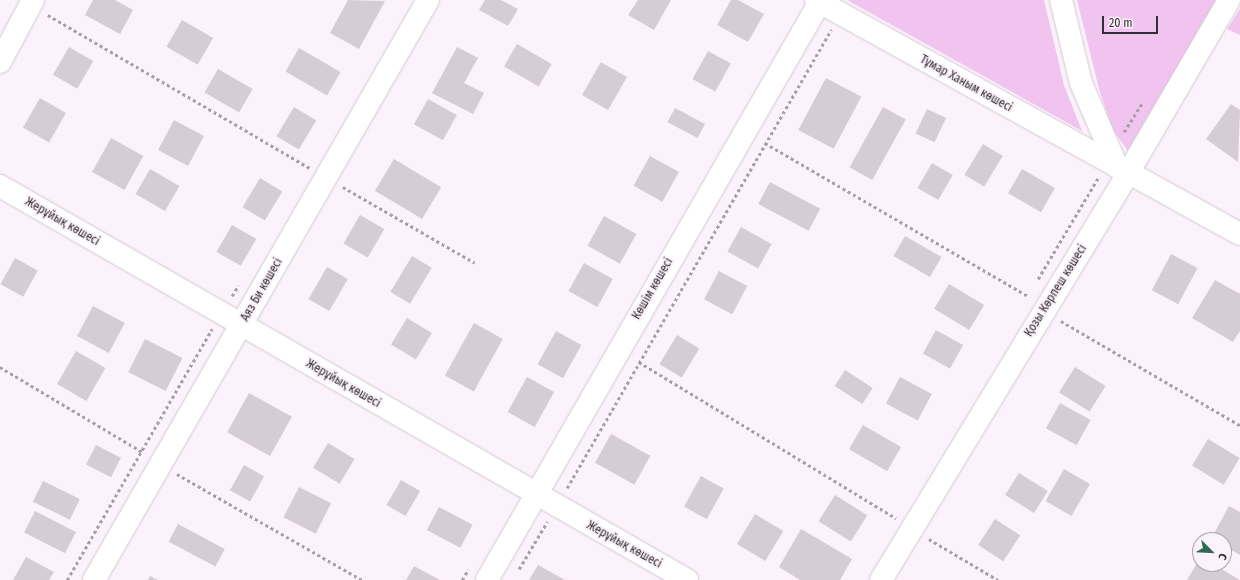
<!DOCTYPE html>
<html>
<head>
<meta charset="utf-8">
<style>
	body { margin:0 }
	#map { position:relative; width:1240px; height:580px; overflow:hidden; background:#fcf2fb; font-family:"Fira Sans Condensed",sans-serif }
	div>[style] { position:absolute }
	.green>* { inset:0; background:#f1c4ef }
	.building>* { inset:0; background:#d6ccd5; transform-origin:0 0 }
	.path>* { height:2.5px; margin-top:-1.25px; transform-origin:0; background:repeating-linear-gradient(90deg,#a69fa5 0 3px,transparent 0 6px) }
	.roads { filter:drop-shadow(0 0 1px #d3c9d2) drop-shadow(0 0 1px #d3c9d2) }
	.minor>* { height:22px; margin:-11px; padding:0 11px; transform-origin:11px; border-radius:11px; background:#fff }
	span { translate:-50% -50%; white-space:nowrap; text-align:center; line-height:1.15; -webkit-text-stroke:4px #fcf2fb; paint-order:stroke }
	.street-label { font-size:12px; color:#332f32 }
	.north { position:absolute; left:1192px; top:532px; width:40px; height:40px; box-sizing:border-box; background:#fcf2fb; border:1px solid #aca4ab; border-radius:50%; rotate:114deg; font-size:11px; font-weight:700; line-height:16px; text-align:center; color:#332f32 }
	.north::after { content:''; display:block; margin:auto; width:14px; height:18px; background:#2e6954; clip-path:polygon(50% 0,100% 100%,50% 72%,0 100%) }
	.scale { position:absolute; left:1102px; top:16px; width:56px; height:18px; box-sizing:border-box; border:2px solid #332f32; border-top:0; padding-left:5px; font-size:12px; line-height:14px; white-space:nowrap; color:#332f32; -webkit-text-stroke:3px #fcf2fb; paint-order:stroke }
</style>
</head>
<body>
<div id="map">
	<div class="green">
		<div style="clip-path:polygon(847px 0,1044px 0,1064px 85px,1082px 131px)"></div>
		<div style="clip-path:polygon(1077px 0,1219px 0,1128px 151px,1113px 130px,1099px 89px)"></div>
		<div style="clip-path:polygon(1240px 9px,1240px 35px,1227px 29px)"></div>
	</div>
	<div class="building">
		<div style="clip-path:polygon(93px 0,115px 0,133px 10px,120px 34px,85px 15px)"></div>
		<div style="clip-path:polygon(348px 0,385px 1px,359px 49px,330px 33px)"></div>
		<div style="clip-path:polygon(485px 0,501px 0,518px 9px,508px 26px,479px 10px)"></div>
		<div style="clip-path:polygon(638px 0,671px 0,654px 30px,628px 15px)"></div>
		<div style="clip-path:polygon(731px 0,738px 0,764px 14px,748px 42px,717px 25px)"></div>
		<div style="left:182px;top:20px;width:36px;height:31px;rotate:30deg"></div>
		<div style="left:517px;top:44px;width:40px;height:26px;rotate:30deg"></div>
		<div style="left:69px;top:47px;width:28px;height:32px;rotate:30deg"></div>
		<div style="clip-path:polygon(457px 47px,478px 58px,464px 83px,484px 93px,473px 114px,432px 93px)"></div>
		<div style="left:299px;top:48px;width:48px;height:27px;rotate:30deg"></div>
		<div style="left:708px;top:51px;width:26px;height:32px;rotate:29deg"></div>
		<div style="left:601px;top:62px;width:30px;height:38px;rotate:30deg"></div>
		<div style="left:218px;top:69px;width:40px;height:27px;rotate:30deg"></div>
		<div style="left:826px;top:78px;width:40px;height:59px;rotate:28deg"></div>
		<div style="left:40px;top:98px;width:30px;height:34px;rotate:30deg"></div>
		<div style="left:428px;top:99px;width:33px;height:29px;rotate:29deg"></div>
		<div style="clip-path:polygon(1231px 104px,1240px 110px,1238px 162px,1206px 139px)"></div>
		<div style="left:294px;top:107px;width:26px;height:34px;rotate:31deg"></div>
		<div style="left:883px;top:107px;width:26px;height:69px;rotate:29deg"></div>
		<div style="left:675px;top:108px;width:34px;height:16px;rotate:28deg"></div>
		<div style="left:927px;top:109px;width:21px;height:27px;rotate:25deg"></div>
		<div style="left:174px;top:120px;width:34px;height:34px;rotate:28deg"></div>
		<div style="left:111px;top:138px;width:37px;height:39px;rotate:29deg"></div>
		<div style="left:983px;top:144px;width:23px;height:36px;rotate:31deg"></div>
		<div style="left:650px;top:156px;width:33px;height:34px;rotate:29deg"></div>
		<div style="left:394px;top:159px;width:55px;height:37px;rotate:31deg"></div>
		<div style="left:932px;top:163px;width:24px;height:29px;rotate:30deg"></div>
		<div style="left:150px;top:169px;width:34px;height:29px;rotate:30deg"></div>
		<div style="left:1022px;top:169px;width:38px;height:28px;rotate:30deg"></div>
		<div style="left:260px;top:178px;width:26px;height:34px;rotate:31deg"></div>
		<div style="left:770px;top:182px;width:57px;height:25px;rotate:28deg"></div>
		<div style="left:360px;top:215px;width:28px;height:33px;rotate:30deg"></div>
		<div style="left:604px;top:216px;width:37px;height:34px;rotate:29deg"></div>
		<div style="left:232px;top:225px;width:28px;height:31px;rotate:30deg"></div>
		<div style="left:741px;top:227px;width:35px;height:28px;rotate:29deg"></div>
		<div style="left:905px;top:236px;width:42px;height:23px;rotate:30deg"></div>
		<div style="left:1171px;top:254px;width:30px;height:41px;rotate:28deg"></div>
		<div style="left:412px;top:256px;width:23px;height:42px;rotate:31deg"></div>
		<div style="left:15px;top:258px;width:26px;height:30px;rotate:29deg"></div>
		<div style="left:584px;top:263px;width:33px;height:32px;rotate:29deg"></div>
		<div style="left:327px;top:267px;width:24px;height:37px;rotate:30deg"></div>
		<div style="left:719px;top:271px;width:32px;height:32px;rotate:28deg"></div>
		<div style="clip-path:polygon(1215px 280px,1240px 294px,1240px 331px,1233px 342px,1192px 318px)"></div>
		<div style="left:949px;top:284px;width:41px;height:29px;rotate:31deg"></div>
		<div style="left:93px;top:306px;width:36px;height:34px;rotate:28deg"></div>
		<div style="left:407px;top:318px;width:29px;height:31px;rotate:31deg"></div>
		<div style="left:474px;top:323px;width:33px;height:60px;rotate:29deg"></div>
		<div style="left:936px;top:330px;width:31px;height:27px;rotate:29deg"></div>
		<div style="left:556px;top:331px;width:29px;height:38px;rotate:29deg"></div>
		<div style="left:677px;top:335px;width:26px;height:34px;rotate:31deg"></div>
		<div style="left:145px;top:339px;width:42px;height:37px;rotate:27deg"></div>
		<div style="left:76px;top:351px;width:34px;height:38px;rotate:30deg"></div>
		<div style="left:1075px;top:367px;width:36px;height:30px;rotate:32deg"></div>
		<div style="left:845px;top:370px;width:33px;height:19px;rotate:33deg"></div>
		<div style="left:527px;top:377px;width:31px;height:40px;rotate:29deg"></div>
		<div style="left:900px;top:377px;width:36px;height:30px;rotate:28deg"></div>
		<div style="left:249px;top:393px;width:49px;height:45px;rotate:29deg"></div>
		<div style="left:1060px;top:403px;width:35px;height:29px;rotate:29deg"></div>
		<div style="left:863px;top:425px;width:44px;height:28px;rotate:30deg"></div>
		<div style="left:611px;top:434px;width:45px;height:33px;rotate:29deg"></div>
		<div style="left:1208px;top:439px;width:37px;height:31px;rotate:31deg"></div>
		<div style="left:328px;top:443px;width:31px;height:29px;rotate:31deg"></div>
		<div style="left:96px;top:445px;width:28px;height:22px;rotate:27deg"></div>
		<div style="left:244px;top:465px;width:23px;height:29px;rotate:29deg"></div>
		<div style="left:1064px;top:469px;width:30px;height:37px;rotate:30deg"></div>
		<div style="left:1019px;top:473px;width:34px;height:26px;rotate:32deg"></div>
		<div style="left:701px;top:476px;width:26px;height:35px;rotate:29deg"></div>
		<div style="left:401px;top:480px;width:22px;height:29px;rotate:30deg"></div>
		<div style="left:43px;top:481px;width:41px;height:23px;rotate:26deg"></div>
		<div style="left:299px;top:487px;width:36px;height:34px;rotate:27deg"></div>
		<div style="left:835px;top:495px;width:38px;height:31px;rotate:32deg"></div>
		<div style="clip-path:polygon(1229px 506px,1240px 512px,1240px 555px,1224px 546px,1224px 540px,1211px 539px)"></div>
		<div style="left:439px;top:507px;width:38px;height:26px;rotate:28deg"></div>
		<div style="left:35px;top:511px;width:46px;height:24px;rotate:27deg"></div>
		<div style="left:755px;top:514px;width:33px;height:35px;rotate:31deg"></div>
		<div style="left:995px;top:519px;width:30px;height:31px;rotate:33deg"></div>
		<div style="left:178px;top:524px;width:53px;height:20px;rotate:28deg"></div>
		<div style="clip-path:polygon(801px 529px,852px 559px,840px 580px,800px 580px,779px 567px)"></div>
		<div style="clip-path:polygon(26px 557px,54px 572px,49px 580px,13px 580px)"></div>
		<div style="clip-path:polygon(1200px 558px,1200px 564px,1213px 564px,1240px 580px,1187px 580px)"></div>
		<div style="clip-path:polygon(538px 565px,565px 580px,529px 580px)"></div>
		<div style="clip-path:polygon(414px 566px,440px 580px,406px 580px)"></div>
		<div style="clip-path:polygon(150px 576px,158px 580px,148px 580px)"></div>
	</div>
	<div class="path">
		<div style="left:48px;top:15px;width:303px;rotate:30.3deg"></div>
		<div style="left:1124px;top:132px;width:34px;rotate:-58deg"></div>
		<div style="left:765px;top:143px;width:306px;rotate:30.2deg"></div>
		<div style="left:343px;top:187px;width:152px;rotate:29.9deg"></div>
		<div style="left:1038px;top:279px;width:117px;rotate:-59.3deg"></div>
		<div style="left:232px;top:296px;width:12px;rotate:-59deg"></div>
		<div style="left:1061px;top:321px;width:207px;rotate:30.2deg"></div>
		<div style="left:639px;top:362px;width:301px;rotate:31.3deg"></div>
		<div style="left:0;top:367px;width:168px;rotate:30.8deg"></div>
		<div style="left:177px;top:474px;width:213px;rotate:29.8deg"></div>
		<div style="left:567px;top:488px;width:529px;rotate:-60.04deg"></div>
		<div style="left:929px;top:539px;width:80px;rotate:30.7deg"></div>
		<div style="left:519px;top:569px;width:55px;rotate:-59.2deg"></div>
		<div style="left:67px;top:580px;width:290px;rotate:-60deg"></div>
		<div style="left:462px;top:580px;width:12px;rotate:-59deg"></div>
	</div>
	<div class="roads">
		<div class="minor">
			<div style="left:816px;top:0;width:484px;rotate:28.9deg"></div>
			<div style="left:1061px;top:0;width:85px;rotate:76.5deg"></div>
			<div style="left:1081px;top:83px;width:91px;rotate:66.8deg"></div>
			<div style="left:0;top:62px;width:70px;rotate:-62deg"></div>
			<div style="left:0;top:186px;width:792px;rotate:29.83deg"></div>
			<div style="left:94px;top:580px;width:669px;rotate:-60.06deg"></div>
			<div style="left:487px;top:580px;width:669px;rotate:-60.06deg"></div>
			<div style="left:881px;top:580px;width:476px;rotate:-58.7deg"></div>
			<div style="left:1128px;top:173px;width:200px;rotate:-59.7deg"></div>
		</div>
	</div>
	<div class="street-label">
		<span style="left:966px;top:84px;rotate:29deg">Тұмар Ханым көшесі</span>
		<span style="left:62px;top:222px;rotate:30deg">Жерұйық көшесі</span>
		<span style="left:653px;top:289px;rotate:-60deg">Көшім көшесі</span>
		<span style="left:262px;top:290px;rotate:-60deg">Аяз Би көшесі</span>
		<span style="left:1056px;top:291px;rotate:-58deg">Қозы Көрпеш көшесі</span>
		<span style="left:343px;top:384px;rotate:30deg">Жерұйық көшесі</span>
		<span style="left:624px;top:545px;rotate:29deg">Жерұйық көшесі</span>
	</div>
	<div class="north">С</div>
	<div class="scale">20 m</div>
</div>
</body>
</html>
